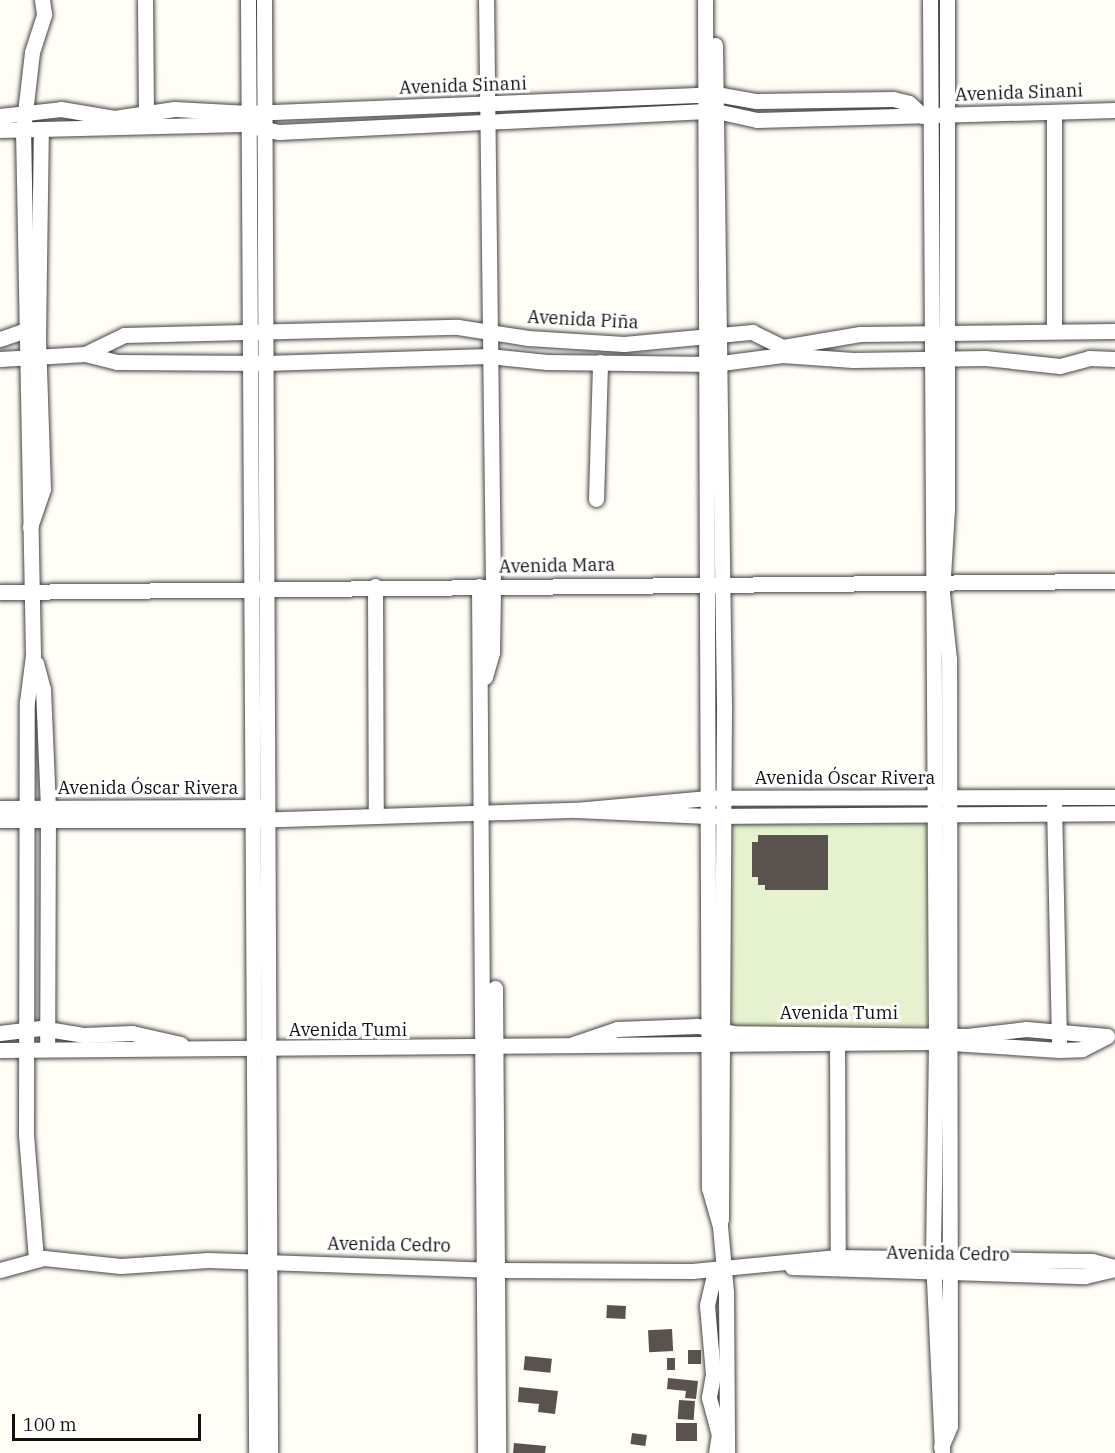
<!DOCTYPE html>
<html>
<head>
<meta charset="utf-8">
<style>
	body { margin:0 }
	#map { position:relative; width:1115px; height:1453px; overflow:hidden; background:#fffdf5; font-family:"IBM Plex Serif",serif }
	div>[style] { position:absolute }
	.pitch>* { inset:0; background:#e6f2cf; transform-origin:0 0 }
	.building>* { inset:0; background:#5a524d; transform-origin:0 0 }
	.roads { filter:drop-shadow(0 0 2px #444) drop-shadow(0 0 2px #444) }
	.minor>* { height:15px; margin:-7.5px; padding:0 7.5px; transform-origin:7.5px; border-radius:7.5px; background:#fff }
	span { translate:-50% -50%; white-space:nowrap; text-align:center; line-height:1.15; -webkit-text-stroke:6px #fff; paint-order:stroke }
	.street-label { font-size:18px; color:#111 }
	.scale { position:absolute; left:12px; top:1414px; width:189px; height:27px; box-sizing:border-box; border:3px solid #111; border-top:0; padding-left:8px; font-size:18px; line-height:21px; white-space:nowrap; color:#111; -webkit-text-stroke:4px #fff; paint-order:stroke }
</style>
</head>
<body>
<div id="map">
	<div class="pitch">
		<div style="left:927px;top:823px;width:203px;height:196px;rotate:90deg"></div>
	</div>
	<div class="building">
		<div style="clip-path:polygon(758px 835px,828px 835px,828px 890px,765px 890px,765px 885px,758px 885px,758px 877px,752px 877px,752px 842px,758px 842px)"></div>
		<div style="left:607px;top:1305px;width:19px;height:13px;rotate:3deg"></div>
		<div style="left:672px;top:1329px;width:22px;height:24px;rotate:87deg"></div>
		<div style="left:688px;top:1350px;width:13px;height:14px"></div>
		<div style="left:525px;top:1356px;width:27px;height:14px;rotate:6deg"></div>
		<div style="left:667px;top:1358px;width:8px;height:12px"></div>
		<div style="clip-path:polygon(668px 1378px,698px 1381px,696px 1399px,685px 1398px,686px 1391px,667px 1389px)"></div>
		<div style="clip-path:polygon(519px 1387px,558px 1391px,555px 1414px,538px 1412px,539px 1404px,518px 1402px)"></div>
		<div style="left:679px;top:1400px;width:16px;height:19px;rotate:4deg"></div>
		<div style="left:676px;top:1423px;width:21px;height:18px"></div>
		<div style="left:632px;top:1433px;width:15px;height:11px;rotate:8deg"></div>
		<div style="clip-path:polygon(514px 1443px,546px 1446px,545px 1453px,513px 1453px)"></div>
	</div>
	<div class="roads">
		<div class="minor">
			<div style="left:145px;top:0;width:112px;rotate:89.5deg"></div>
			<div style="left:248px;top:0;width:1453px;rotate:89.68deg"></div>
			<div style="left:264px;top:0;width:1453px;rotate:89.76deg"></div>
			<div style="left:705px;top:0;width:1188px;rotate:89.81deg"></div>
			<div style="left:709px;top:1188px;width:40px;rotate:74deg"></div>
			<div style="left:720px;top:1226px;width:66px;rotate:84.8deg"></div>
			<div style="left:726px;top:1292px;width:161px;rotate:89.6deg"></div>
			<div style="left:930px;top:0;width:1042px;rotate:89.67deg"></div>
			<div style="left:936px;top:1042px;width:217px;rotate:90.8deg"></div>
			<div style="left:933px;top:1259px;width:194px;rotate:87.3deg"></div>
			<div style="left:715px;top:45px;width:662px;rotate:89.22deg"></div>
			<div style="left:724px;top:707px;width:513px;rotate:90.34deg"></div>
			<div style="left:0;top:116px;width:61px;rotate:-6.5deg"></div>
			<div style="left:61px;top:109px;width:54px;rotate:9.6deg"></div>
			<div style="left:114px;top:118px;width:61px;rotate:-8.5deg"></div>
			<div style="left:174px;top:109px;width:75px;rotate:3.1deg"></div>
			<div style="left:249px;top:113px;width:467px;rotate:-2.3deg"></div>
			<div style="left:716px;top:94px;width:41px;rotate:9.9deg"></div>
			<div style="left:756px;top:101px;width:137px;rotate:-0.8deg"></div>
			<div style="left:893px;top:99px;width:16px;rotate:14deg"></div>
			<div style="left:909px;top:103px;width:19px;rotate:43deg"></div>
			<div style="left:0;top:130px;width:241px;rotate:-1.4deg"></div>
			<div style="left:241px;top:124px;width:39px;rotate:12deg"></div>
			<div style="left:279px;top:132px;width:438px;rotate:-2.8deg"></div>
			<div style="left:716px;top:111px;width:42px;rotate:12.4deg"></div>
			<div style="left:757px;top:120px;width:358px;rotate:-1.6deg"></div>
			<div style="left:1054px;top:331px;width:219px;rotate:-90deg"></div>
			<div style="left:0;top:339px;width:28px;rotate:-19deg"></div>
			<div style="left:85px;top:354px;width:43px;rotate:-26deg"></div>
			<div style="left:124px;top:335px;width:334px;rotate:-1.4deg"></div>
			<div style="left:458px;top:327px;width:71px;rotate:8.9deg"></div>
			<div style="left:528px;top:338px;width:96px;rotate:3.6deg"></div>
			<div style="left:624px;top:344px;width:129px;rotate:-5.4deg"></div>
			<div style="left:752px;top:332px;width:34px;rotate:26deg"></div>
			<div style="left:783px;top:347px;width:78px;rotate:-9.6deg"></div>
			<div style="left:860px;top:334px;width:255px;rotate:-0.7deg"></div>
			<div style="left:0;top:359px;width:85px;rotate:-3.4deg"></div>
			<div style="left:85px;top:354px;width:33px;rotate:14deg"></div>
			<div style="left:117px;top:362px;width:148px;rotate:0.4deg"></div>
			<div style="left:265px;top:363px;width:224px;rotate:-1.8deg"></div>
			<div style="left:489px;top:356px;width:58px;rotate:5.9deg"></div>
			<div style="left:547px;top:362px;width:167px;rotate:0.7deg"></div>
			<div style="left:714px;top:364px;width:69px;rotate:-7.5deg"></div>
			<div style="left:782px;top:355px;width:71px;rotate:4deg"></div>
			<div style="left:853px;top:360px;width:132px;rotate:-0.9deg"></div>
			<div style="left:985px;top:358px;width:75px;rotate:6.1deg"></div>
			<div style="left:1060px;top:366px;width:30px;rotate:-15deg"></div>
			<div style="left:1089px;top:358px;width:26px;rotate:2deg"></div>
			<div style="left:596px;top:499px;width:137px;rotate:-88.3deg"></div>
			<div style="left:30px;top:527px;width:40px;rotate:-71.1deg"></div>
			<div style="left:43px;top:489px;width:151px;rotate:-91.9deg"></div>
			<div style="left:38px;top:338px;width:208px;rotate:-89.2deg"></div>
			<div style="left:375px;top:586px;width:230px;rotate:89.8deg"></div>
			<div style="left:479px;top:586px;width:867px;rotate:89.6deg"></div>
			<div style="left:0;top:592px;width:1115px;rotate:-0.57deg"></div>
			<div style="left:36px;top:663px;width:27px;rotate:75deg"></div>
			<div style="left:43px;top:689px;width:119px;rotate:87.6deg"></div>
			<div style="left:48px;top:808px;width:241px;rotate:90.2deg"></div>
			<div style="left:485px;top:677px;width:25px;rotate:-74deg"></div>
			<div style="left:492px;top:653px;width:67px;rotate:-89.1deg"></div>
			<div style="left:493px;top:586px;width:586px;rotate:-90.68deg"></div>
			<div style="left:1115px;top:797px;width:407px;rotate:179.9deg"></div>
			<div style="left:708px;top:798px;width:133px;rotate:174.8deg"></div>
			<div style="left:576px;top:810px;width:131px;rotate:2.6deg"></div>
			<div style="left:707px;top:816px;width:408px;rotate:-0.4deg"></div>
			<div style="left:1054px;top:803px;width:240px;rotate:88.8deg"></div>
			<div style="left:0;top:808px;width:261px;rotate:-0.2deg"></div>
			<div style="left:0;top:820px;width:251px"></div>
			<div style="left:251px;top:820px;width:325px;rotate:-1.8deg"></div>
			<div style="left:495px;top:988px;width:465px;rotate:89.6deg"></div>
			<div style="left:0;top:1033px;width:41px;rotate:-7deg"></div>
			<div style="left:41px;top:1028px;width:44px;rotate:9.2deg"></div>
			<div style="left:84px;top:1035px;width:48px;rotate:-2.4deg"></div>
			<div style="left:132px;top:1033px;width:50px;rotate:12.7deg"></div>
			<div style="left:837px;top:1036px;width:230px;rotate:89.8deg"></div>
			<div style="left:0;top:1050px;width:936px;rotate:-0.49deg"></div>
			<div style="left:936px;top:1042px;width:123px;rotate:3.7deg"></div>
			<div style="left:1059px;top:1050px;width:23px;rotate:-2deg"></div>
			<div style="left:1082px;top:1049px;width:28px;rotate:-27deg"></div>
			<div style="left:1107px;top:1036px;width:81px;rotate:-175.1deg"></div>
			<div style="left:1026px;top:1029px;width:59px;rotate:173.2deg"></div>
			<div style="left:967px;top:1036px;width:233px;rotate:-179.3deg"></div>
			<div style="left:734px;top:1033px;width:38px;rotate:-169deg"></div>
			<div style="left:697px;top:1026px;width:80px;rotate:177.9deg"></div>
			<div style="left:617px;top:1029px;width:46px;rotate:161.2deg"></div>
			<div style="left:36px;top:1259px;width:125px;rotate:-94.6deg"></div>
			<div style="left:26px;top:1134px;width:432px;rotate:-89.9deg"></div>
			<div style="left:27px;top:702px;width:47px;rotate:-82.7deg"></div>
			<div style="left:33px;top:655px;width:525px;rotate:-91.09deg"></div>
			<div style="left:23px;top:130px;width:79px;rotate:-83.4deg"></div>
			<div style="left:32px;top:52px;width:40px;rotate:-72deg"></div>
			<div style="left:44px;top:14px;width:14px;rotate:-98deg"></div>
			<div style="left:792px;top:1267px;width:293px;rotate:1.8deg"></div>
			<div style="left:1085px;top:1276px;width:31px;rotate:-13deg"></div>
			<div style="left:0;top:1270px;width:46px;rotate:-15.3deg"></div>
			<div style="left:44px;top:1258px;width:77px;rotate:5.9deg"></div>
			<div style="left:121px;top:1266px;width:87px;rotate:-3.9deg"></div>
			<div style="left:208px;top:1260px;width:288px;rotate:2deg"></div>
			<div style="left:496px;top:1270px;width:196px;rotate:0.3deg"></div>
			<div style="left:692px;top:1271px;width:146px;rotate:-5.5deg"></div>
			<div style="left:837px;top:1257px;width:255px;rotate:0.9deg"></div>
			<div style="left:1092px;top:1261px;width:24px;rotate:15deg"></div>
			<div style="left:941px;top:1447px;width:23px;rotate:-67deg"></div>
			<div style="left:950px;top:1426px;width:767px;rotate:-90.07deg"></div>
			<div style="left:949px;top:659px;width:66px;rotate:-96.1deg"></div>
			<div style="left:942px;top:593px;width:84px;rotate:-86.6deg"></div>
			<div style="left:947px;top:509px;width:509px;rotate:-90deg"></div>
			<div style="left:716px;top:1453px;width:18px;rotate:-81deg"></div>
			<div style="left:719px;top:1435px;width:39px;rotate:-105deg"></div>
			<div style="left:709px;top:1397px;width:23px;rotate:-80deg"></div>
			<div style="left:713px;top:1374px;width:69px;rotate:-95deg"></div>
			<div style="left:707px;top:1305px;width:32px;rotate:-77deg"></div>
			<div style="left:714px;top:1274px;width:13px;rotate:-39deg"></div>
		</div>
	</div>
	<div class="street-label">
		<span style="left:463px;top:86px;rotate:-2deg">Avenida Sinani</span>
		<span style="left:1019px;top:93px;rotate:-2deg">Avenida Sinani</span>
		<span style="left:583px;top:320px;rotate:3deg">Avenida Piña</span>
		<span style="left:557px;top:566px;rotate:-1deg">Avenida Mara</span>
		<span style="left:845px;top:778px">Avenida Óscar Rivera</span>
		<span style="left:148px;top:788px">Avenida Óscar Rivera</span>
		<span style="left:839px;top:1013px">Avenida Tumi</span>
		<span style="left:348px;top:1030px">Avenida Tumi</span>
		<span style="left:389px;top:1245px;rotate:1deg">Avenida Cedro</span>
		<span style="left:948px;top:1254px;rotate:1deg">Avenida Cedro</span>
	</div>
	<div class="scale">100 m</div>
</div>
</body>
</html>
